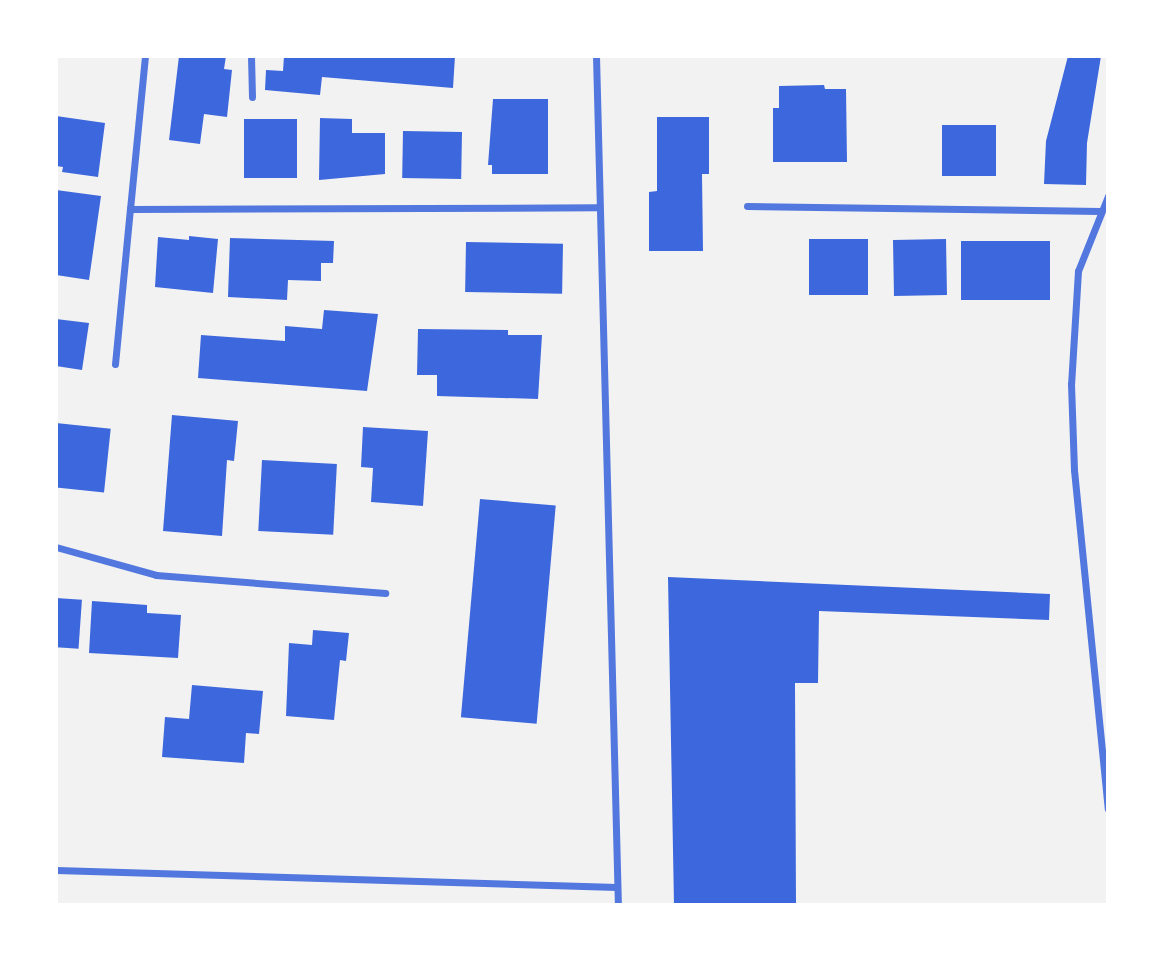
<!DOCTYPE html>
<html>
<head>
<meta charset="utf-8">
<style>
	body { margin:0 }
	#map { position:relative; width:1164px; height:961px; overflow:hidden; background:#f2f2f2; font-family:Inter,sans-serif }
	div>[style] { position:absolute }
	.building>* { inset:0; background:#3d67dc; transform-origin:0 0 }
	.minor>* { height:7px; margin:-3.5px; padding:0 3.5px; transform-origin:3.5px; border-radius:3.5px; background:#5277de }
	span { translate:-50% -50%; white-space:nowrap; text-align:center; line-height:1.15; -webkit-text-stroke:7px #fff; paint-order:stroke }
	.frame { position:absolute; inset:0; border:58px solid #fff; pointer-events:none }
</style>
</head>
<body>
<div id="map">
	<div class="building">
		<div style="clip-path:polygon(179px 56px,226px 56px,224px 69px,232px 70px,227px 117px,204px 114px,200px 144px,169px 140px)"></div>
		<div style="clip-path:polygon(284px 56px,455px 56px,453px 88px,322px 77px,320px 95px,265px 90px,266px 70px,283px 71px)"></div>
		<div style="clip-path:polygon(1068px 56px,1101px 56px,1087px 143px,1086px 185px,1044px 184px,1046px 141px)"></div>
		<div style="clip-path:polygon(824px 85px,825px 89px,846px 89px,847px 162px,773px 162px,773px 108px,779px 108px,779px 86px)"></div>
		<div style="clip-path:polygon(493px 99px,548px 99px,548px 174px,492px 174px,492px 165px,488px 165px)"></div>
		<div style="clip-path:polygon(56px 116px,105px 123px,98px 177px,62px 172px,63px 167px,56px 166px)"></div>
		<div style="clip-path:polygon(657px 117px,709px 117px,709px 174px,702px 174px,703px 251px,649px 251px,649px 192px,657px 191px)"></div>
		<div style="clip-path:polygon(320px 118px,352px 119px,352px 133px,385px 133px,385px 174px,319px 180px)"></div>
		<div style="left:244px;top:119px;width:53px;height:59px"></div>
		<div style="left:942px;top:125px;width:54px;height:51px"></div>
		<div style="left:403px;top:131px;width:59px;height:47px;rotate:1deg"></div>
		<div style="clip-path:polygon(56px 190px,101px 196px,89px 280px,56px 275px)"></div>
		<div style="clip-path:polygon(189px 236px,218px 239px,213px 293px,155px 287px,158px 237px,189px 240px)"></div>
		<div style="clip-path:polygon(230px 238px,334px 241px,333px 263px,321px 263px,321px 281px,288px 280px,287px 300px,228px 297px)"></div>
		<div style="left:809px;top:239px;width:59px;height:56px"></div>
		<div style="left:946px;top:239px;width:56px;height:53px;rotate:89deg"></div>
		<div style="left:961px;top:241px;width:89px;height:59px"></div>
		<div style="left:466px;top:242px;width:97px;height:50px;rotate:1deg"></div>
		<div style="clip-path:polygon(324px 310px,378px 314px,367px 391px,198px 378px,201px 335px,285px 341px,285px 326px,322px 329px)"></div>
		<div style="clip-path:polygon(56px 319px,89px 323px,82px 370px,56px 366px)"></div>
		<div style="clip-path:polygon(418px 329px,508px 330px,508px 335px,542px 335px,538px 399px,437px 396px,437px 375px,417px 375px)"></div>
		<div style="clip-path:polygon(172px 415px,238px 421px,234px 461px,227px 460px,222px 536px,163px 531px)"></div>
		<div style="left:56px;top:423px;width:55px;height:64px;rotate:6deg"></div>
		<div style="clip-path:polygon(363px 427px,428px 431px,423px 506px,371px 502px,373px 468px,361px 467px)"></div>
		<div style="left:262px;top:460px;width:75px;height:71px;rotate:3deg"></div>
		<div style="left:480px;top:499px;width:76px;height:219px;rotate:5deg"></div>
		<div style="clip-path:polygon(668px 577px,1050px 594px,1049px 620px,819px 611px,818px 683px,795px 683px,796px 905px,674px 905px)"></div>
		<div style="left:56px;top:598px;width:26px;height:49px;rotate:4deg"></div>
		<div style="clip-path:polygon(92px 601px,147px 605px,147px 613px,181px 615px,178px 658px,89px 653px)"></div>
		<div style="clip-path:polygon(313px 630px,349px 633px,346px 661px,340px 660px,334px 720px,286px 716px,289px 643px,312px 645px)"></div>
		<div style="clip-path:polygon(192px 685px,263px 691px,259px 734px,246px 733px,244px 763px,162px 757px,165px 717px,189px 719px)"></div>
	</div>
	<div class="minor">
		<div style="left:145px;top:56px;width:154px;rotate:95.6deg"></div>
		<div style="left:130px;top:209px;width:468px;rotate:-0.2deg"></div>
		<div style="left:251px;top:56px;width:41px;rotate:88.6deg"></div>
		<div style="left:596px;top:56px;width:849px;rotate:88.52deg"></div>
		<div style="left:1108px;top:196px;width:81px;rotate:111.8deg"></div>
		<div style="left:1078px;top:271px;width:113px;rotate:93.5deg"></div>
		<div style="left:1071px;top:384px;width:86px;rotate:88deg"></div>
		<div style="left:1074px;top:470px;width:340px;rotate:84.3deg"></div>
		<div style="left:747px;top:206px;width:353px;rotate:0.8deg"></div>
		<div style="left:115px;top:364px;width:156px;rotate:-84.5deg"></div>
		<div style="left:56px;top:547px;width:104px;rotate:15.6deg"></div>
		<div style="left:156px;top:575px;width:230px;rotate:4.5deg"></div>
		<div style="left:56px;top:870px;width:561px;rotate:1.74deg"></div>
	</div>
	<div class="frame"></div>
</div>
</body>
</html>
